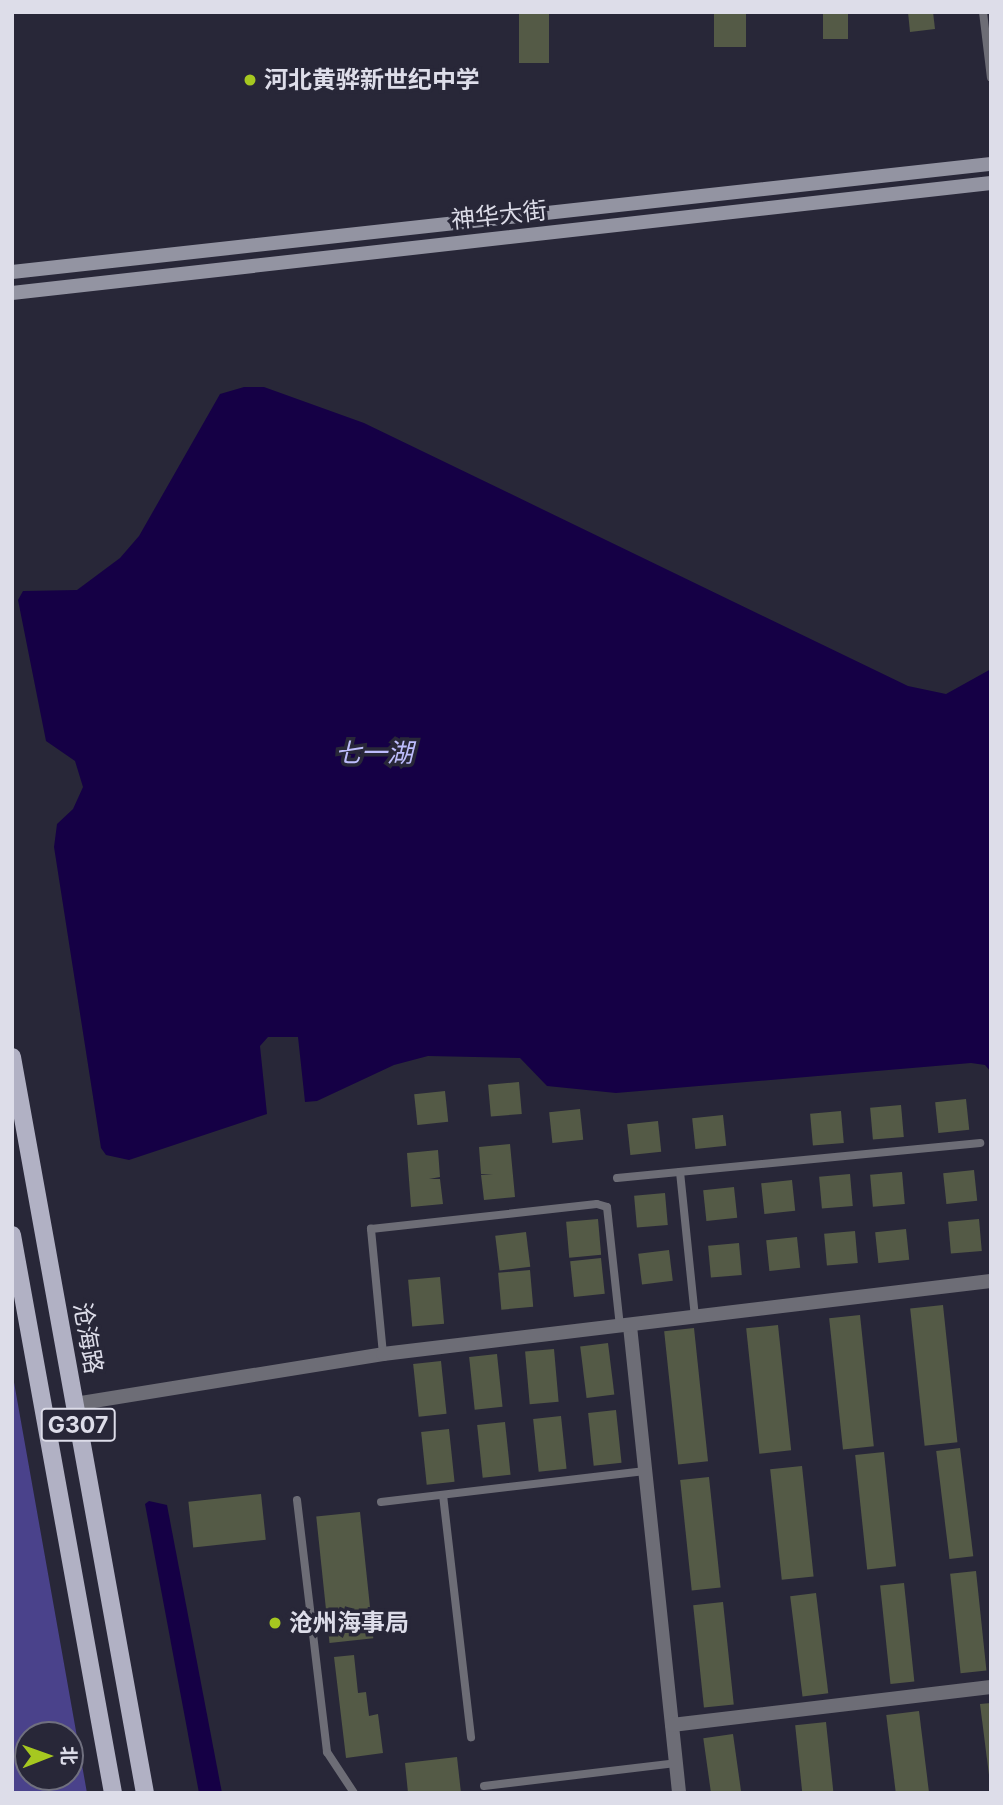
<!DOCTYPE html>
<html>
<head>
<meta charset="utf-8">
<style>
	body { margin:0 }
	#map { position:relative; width:1003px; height:1805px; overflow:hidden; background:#282738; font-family:Inter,"Noto Sans SC",sans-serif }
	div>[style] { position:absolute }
	.green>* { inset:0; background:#4a428b }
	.water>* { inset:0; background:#150045 }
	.building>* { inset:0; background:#545a46; transform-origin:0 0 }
	.service>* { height:8px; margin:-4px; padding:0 4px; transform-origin:4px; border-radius:4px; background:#6d6d76 }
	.minor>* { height:14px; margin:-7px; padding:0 7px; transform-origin:7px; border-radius:7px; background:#6d6d76 }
	.secondary>* { height:14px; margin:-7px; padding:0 7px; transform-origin:7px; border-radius:7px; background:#9394a2 }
	.primary>* { height:18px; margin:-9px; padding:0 9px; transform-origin:9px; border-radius:9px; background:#b1b1c4 }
	.dots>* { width:19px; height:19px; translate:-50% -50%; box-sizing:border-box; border:4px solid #282738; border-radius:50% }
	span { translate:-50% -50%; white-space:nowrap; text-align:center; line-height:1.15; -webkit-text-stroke:7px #282738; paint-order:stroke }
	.shield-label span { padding:2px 5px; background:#282738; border:2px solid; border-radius:5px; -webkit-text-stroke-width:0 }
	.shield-label { font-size:23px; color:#dddde9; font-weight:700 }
	.poi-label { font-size:24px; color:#dddde9; font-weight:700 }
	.left { translate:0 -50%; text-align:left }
	.street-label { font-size:24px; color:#dddde9 }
	.water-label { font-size:26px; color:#bdbcfb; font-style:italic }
	.frame { position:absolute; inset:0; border:14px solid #dddde9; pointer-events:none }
	.north { position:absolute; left:14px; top:1721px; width:70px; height:70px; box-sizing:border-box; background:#282738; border:2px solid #70707f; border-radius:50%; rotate:89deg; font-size:19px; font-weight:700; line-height:28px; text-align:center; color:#dddde9 }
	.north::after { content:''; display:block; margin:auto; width:24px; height:32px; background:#a6c820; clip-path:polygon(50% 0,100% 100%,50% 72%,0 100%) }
</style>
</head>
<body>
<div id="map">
	<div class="green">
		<div style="clip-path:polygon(evenodd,12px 1371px,87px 1793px,12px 1793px,12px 1371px,28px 1735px,70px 1735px,70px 1777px,28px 1777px,28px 1735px)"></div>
	</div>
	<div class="water">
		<div style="clip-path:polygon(244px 387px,264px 387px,364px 423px,908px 686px,946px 694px,991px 669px,991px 1072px,985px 1065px,971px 1063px,616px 1093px,547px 1086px,520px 1058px,428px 1056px,394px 1065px,317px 1101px,305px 1102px,298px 1037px,268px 1037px,260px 1046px,267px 1114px,129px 1160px,106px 1155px,101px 1148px,54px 847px,57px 824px,73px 809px,83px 787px,75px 761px,46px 741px,18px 600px,23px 591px,77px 590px,120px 558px,139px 536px,220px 394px)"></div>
		<div style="clip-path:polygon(149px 1501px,167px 1505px,222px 1793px,199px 1793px,145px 1504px)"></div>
	</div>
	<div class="building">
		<div style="left:519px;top:12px;width:30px;height:51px"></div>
		<div style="left:714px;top:12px;width:32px;height:35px"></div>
		<div style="left:823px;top:12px;width:25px;height:27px"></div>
		<div style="clip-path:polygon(908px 12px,933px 12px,935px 29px,910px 32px)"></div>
		<div style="left:519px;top:1082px;width:32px;height:31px;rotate:85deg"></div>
		<div style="left:445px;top:1091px;width:31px;height:31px;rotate:84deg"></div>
		<div style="left:966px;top:1099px;width:31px;height:31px;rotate:84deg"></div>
		<div style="left:901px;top:1105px;width:32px;height:31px;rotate:85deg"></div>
		<div style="left:580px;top:1109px;width:31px;height:31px;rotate:84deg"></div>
		<div style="left:841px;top:1111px;width:32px;height:31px;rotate:85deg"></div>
		<div style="left:723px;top:1115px;width:31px;height:31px;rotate:84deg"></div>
		<div style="left:658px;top:1121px;width:31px;height:31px;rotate:84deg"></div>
		<div style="clip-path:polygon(510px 1144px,515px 1197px,484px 1200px,481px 1175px,493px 1174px,481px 1174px,479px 1147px)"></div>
		<div style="clip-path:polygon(438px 1150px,440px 1177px,429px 1179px,440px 1179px,443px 1204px,411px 1207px,407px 1153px)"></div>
		<div style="left:974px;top:1170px;width:31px;height:31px;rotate:84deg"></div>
		<div style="left:902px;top:1172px;width:32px;height:32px;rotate:85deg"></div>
		<div style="left:850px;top:1174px;width:32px;height:31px;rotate:85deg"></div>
		<div style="left:792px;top:1180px;width:31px;height:31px;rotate:84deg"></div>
		<div style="left:734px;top:1187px;width:31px;height:31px;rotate:84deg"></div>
		<div style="left:665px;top:1193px;width:32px;height:31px;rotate:85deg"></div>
		<div style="left:598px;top:1219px;width:36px;height:32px;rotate:85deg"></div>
		<div style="left:979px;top:1219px;width:32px;height:31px;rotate:85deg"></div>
		<div style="left:906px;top:1229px;width:31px;height:31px;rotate:84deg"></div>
		<div style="left:855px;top:1231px;width:32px;height:31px;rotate:85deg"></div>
		<div style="left:526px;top:1232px;width:35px;height:31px;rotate:83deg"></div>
		<div style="left:797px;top:1237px;width:31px;height:31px;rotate:84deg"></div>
		<div style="left:739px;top:1243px;width:32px;height:31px;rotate:85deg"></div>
		<div style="left:669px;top:1250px;width:31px;height:31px;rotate:83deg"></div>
		<div style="left:601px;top:1258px;width:36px;height:31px;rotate:84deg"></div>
		<div style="left:530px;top:1270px;width:37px;height:32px;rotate:85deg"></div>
		<div style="left:440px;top:1277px;width:47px;height:32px;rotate:85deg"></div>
		<div style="left:943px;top:1305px;width:138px;height:33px;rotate:84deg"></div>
		<div style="left:860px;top:1315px;width:132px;height:31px;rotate:84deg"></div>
		<div style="left:778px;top:1325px;width:126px;height:32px;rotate:84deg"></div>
		<div style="left:694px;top:1328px;width:134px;height:30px;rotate:84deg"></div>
		<div style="left:608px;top:1343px;width:52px;height:28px;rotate:83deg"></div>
		<div style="left:554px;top:1349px;width:53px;height:29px;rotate:85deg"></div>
		<div style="left:497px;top:1354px;width:53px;height:28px;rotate:84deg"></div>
		<div style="left:441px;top:1361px;width:53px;height:28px;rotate:84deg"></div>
		<div style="left:616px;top:1410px;width:53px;height:28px;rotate:84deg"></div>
		<div style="left:561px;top:1416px;width:53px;height:28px;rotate:84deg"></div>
		<div style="left:505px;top:1422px;width:53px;height:28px;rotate:84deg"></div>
		<div style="left:449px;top:1429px;width:53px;height:28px;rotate:84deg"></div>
		<div style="left:960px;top:1448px;width:109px;height:24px;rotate:83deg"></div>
		<div style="left:884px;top:1452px;width:115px;height:29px;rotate:84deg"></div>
		<div style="left:802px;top:1466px;width:111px;height:32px;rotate:84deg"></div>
		<div style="left:709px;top:1477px;width:111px;height:29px;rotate:84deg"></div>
		<div style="left:261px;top:1494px;width:46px;height:73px;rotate:84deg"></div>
		<div style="left:360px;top:1512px;width:127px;height:44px;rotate:84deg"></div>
		<div style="left:976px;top:1571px;width:100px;height:26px;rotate:84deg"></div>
		<div style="left:904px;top:1583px;width:99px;height:24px;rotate:84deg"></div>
		<div style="left:816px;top:1593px;width:101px;height:26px;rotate:83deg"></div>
		<div style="left:723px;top:1602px;width:103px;height:30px;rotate:84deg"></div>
		<div style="clip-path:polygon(354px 1655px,358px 1693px,366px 1692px,369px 1716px,378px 1714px,383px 1753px,346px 1758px,334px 1657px)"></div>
		<div style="clip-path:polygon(991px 1703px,991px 1775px,989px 1775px,980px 1704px)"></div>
		<div style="left:919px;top:1711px;width:83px;height:33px;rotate:83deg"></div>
		<div style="left:826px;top:1722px;width:71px;height:31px;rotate:84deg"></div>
		<div style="left:733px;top:1734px;width:60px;height:30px;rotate:82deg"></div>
		<div style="clip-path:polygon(457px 1757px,461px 1793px,408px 1793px,405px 1763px)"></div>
	</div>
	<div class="service">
		<div style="left:983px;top:12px;width:66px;rotate:83.1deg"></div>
		<div style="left:680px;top:1172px;width:147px;rotate:84.1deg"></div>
		<div style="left:617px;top:1178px;width:365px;rotate:-5.5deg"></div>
		<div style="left:383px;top:1354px;width:126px;rotate:-95.5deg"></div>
		<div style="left:371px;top:1229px;width:227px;rotate:-6.3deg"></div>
		<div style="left:597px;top:1204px;width:10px;rotate:17deg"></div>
		<div style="left:607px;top:1207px;width:121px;rotate:83.8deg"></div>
		<div style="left:443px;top:1495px;width:244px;rotate:83.4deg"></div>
		<div style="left:297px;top:1500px;width:254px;rotate:83.2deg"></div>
		<div style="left:327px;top:1752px;width:49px;rotate:56.6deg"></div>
		<div style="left:381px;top:1502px;width:266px;rotate:-6.7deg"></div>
		<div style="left:484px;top:1786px;width:193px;rotate:-6.8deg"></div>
	</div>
	<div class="minor">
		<div style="left:630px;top:1326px;width:470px;rotate:84deg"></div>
		<div style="left:75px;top:1404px;width:312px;rotate:-9.2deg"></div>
		<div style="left:383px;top:1354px;width:612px;rotate:-6.85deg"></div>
		<div style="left:672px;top:1725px;width:321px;rotate:-6.8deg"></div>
	</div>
	<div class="secondary">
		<div style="left:12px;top:272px;width:985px;rotate:-6.3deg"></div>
		<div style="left:12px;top:293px;width:985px;rotate:-6.41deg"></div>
	</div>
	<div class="primary">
		<div style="left:12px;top:1057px;width:748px;rotate:79.76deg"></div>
		<div style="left:12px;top:1235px;width:567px;rotate:79.74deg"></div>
	</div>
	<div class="dots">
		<div style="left:250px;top:80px;background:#a6c820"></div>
		<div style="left:275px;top:1623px;background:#a6c820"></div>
	</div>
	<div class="shield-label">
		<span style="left:78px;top:1425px">G307</span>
	</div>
	<div class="poi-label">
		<span class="left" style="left:264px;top:80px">河北黄骅新世纪中学</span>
		<span class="left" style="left:289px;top:1623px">沧州海事局</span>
	</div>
	<div class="street-label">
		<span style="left:499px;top:215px;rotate:-6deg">神华大街</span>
		<span style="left:88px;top:1338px;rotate:80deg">沧海路</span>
	</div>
	<div class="water-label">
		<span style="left:374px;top:753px">七一湖</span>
	</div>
	<div class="frame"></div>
	<div class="north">北</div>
</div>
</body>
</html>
